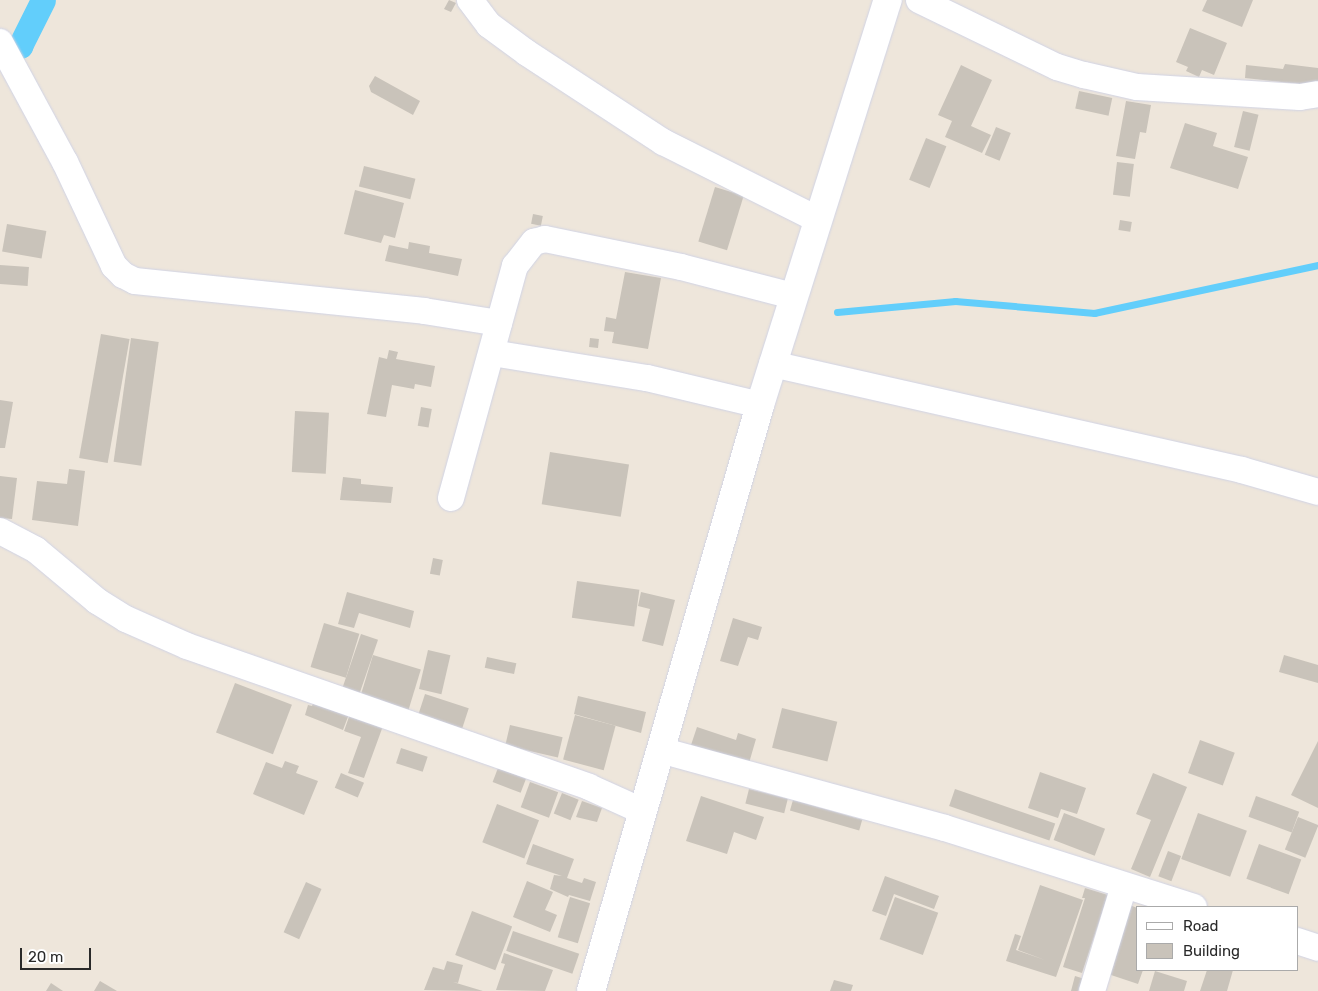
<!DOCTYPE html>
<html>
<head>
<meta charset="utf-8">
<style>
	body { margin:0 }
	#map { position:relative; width:1318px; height:991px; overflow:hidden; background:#eee6db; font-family:Rubik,sans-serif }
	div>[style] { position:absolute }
	.stream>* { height:7px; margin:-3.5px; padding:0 3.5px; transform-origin:3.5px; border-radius:3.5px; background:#62cefb }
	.canal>* { height:25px; margin:-12.5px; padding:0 12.5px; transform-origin:12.5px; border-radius:12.5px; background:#62cefb }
	.building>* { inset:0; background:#c9c3ba; transform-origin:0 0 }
	.roads { filter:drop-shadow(0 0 1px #d0d3e5) drop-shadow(0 0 1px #d0d3e5) }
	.street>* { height:26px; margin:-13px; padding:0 13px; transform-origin:13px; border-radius:13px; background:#fff }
	.secondary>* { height:28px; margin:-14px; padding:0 14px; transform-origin:14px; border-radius:14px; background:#fff }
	span { translate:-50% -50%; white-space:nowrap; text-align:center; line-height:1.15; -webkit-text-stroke:4.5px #fff; paint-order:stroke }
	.legend { position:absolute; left:1136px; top:906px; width:162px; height:65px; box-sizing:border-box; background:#fff; border:1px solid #aaa; margin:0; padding:6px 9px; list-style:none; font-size:15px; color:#2a2a2a }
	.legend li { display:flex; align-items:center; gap:10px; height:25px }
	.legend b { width:25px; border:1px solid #aaa }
	.scale { position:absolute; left:20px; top:948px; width:71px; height:22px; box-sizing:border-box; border:2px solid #2a2a2a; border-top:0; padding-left:6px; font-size:15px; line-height:18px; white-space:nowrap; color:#2a2a2a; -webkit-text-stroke:4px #fff; paint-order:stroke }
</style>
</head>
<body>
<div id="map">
	<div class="stream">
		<div style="left:837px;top:312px;width:119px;rotate:-5.3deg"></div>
		<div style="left:955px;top:301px;width:140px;rotate:4.9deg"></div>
		<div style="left:1094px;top:313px;width:229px;rotate:-12.1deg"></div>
	</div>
	<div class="canal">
		<div style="left:0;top:54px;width:22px;rotate:-22deg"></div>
		<div style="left:20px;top:46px;width:51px;rotate:-63.4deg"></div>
	</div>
	<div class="building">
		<div style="clip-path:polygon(449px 0,456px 3px,451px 12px,444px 9px)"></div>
		<div style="clip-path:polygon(1207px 0,1253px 0,1242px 27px,1202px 11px)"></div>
		<div style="clip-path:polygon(1190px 28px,1227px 43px,1214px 75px,1202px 70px,1199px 77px,1186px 71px,1188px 67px,1176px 62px)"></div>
		<div style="clip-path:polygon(1285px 64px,1318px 68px,1318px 86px,1245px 78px,1246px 65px,1283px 69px)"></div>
		<div style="clip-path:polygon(961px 65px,992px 80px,971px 126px,991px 135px,982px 153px,945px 137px,952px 121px,938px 115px)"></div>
		<div style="clip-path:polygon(375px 76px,420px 101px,413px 115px,371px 92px,369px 86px)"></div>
		<div style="left:1079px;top:91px;width:34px;height:18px;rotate:12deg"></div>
		<div style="clip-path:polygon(1126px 101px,1151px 105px,1146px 133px,1140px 132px,1135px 159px,1116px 156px)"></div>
		<div style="left:1243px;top:111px;width:16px;height:37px;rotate:14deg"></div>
		<div style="clip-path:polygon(1185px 123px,1217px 133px,1213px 146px,1248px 157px,1238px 189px,1170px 168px)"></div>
		<div style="left:996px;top:127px;width:16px;height:30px;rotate:22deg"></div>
		<div style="left:926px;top:138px;width:22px;height:45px;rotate:22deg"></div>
		<div style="left:1117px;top:162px;width:17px;height:33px;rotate:7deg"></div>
		<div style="left:364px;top:166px;width:53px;height:21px;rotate:14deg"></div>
		<div style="left:715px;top:187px;width:30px;height:57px;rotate:17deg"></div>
		<div style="clip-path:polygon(355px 190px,404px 203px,395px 238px,384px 235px,381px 243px,344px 234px)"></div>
		<div style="left:533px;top:214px;width:10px;height:10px;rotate:11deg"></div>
		<div style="left:1120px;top:220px;width:12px;height:10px;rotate:9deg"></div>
		<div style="left:7px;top:224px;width:40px;height:28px;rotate:10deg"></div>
		<div style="clip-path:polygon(409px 242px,430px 246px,429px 253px,462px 259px,458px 276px,385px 261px,389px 245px,408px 249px)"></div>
		<div style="left:0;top:265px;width:29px;height:19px;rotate:4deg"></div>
		<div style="clip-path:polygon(625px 272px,661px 278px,648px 349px,612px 343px,614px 332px,604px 331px,606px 317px,616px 319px)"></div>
		<div style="left:101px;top:334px;width:29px;height:126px;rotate:10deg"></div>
		<div style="left:131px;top:338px;width:28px;height:125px;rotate:8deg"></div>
		<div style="left:590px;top:338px;width:9px;height:9px;rotate:6deg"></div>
		<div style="clip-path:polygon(389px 350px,398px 352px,396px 359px,435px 366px,431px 387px,415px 384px,414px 389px,392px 385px,386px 417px,367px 414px,379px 357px,387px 359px)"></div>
		<div style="clip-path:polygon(0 400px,13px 402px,5px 448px,0 448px)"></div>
		<div style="left:421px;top:407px;width:11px;height:19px;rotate:10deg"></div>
		<div style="left:295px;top:411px;width:34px;height:61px;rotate:3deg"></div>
		<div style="left:550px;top:452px;width:80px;height:53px;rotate:9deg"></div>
		<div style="clip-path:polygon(69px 469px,85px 471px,78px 526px,32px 520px,37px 481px,67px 484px)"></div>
		<div style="clip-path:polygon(0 476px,17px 478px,12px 519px,0 518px)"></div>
		<div style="clip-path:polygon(343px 477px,361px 479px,361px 484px,393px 487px,391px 503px,340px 500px)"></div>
		<div style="left:433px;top:558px;width:10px;height:16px;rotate:11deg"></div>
		<div style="left:577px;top:581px;width:63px;height:37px;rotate:8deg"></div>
		<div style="clip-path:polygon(347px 592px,414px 611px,410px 628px,359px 613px,354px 628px,338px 624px)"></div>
		<div style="clip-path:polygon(641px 592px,675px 600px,663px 646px,642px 641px,650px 609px,638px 606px)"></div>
		<div style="clip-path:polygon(733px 618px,762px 627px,758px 640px,748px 637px,738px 666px,720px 661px)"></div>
		<div style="left:324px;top:623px;width:37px;height:46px;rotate:17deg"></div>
		<div style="left:361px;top:634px;width:18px;height:60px;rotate:19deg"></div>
		<div style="left:428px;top:650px;width:23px;height:40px;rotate:13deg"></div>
		<div style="left:373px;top:655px;width:50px;height:42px;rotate:17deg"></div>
		<div style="clip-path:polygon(1284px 655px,1318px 665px,1318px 683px,1279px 672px)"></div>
		<div style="left:487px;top:657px;width:30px;height:11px;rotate:12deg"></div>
		<div style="left:235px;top:683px;width:61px;height:53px;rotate:21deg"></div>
		<div style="left:425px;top:694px;width:46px;height:22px;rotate:18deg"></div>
		<div style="clip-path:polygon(578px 696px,646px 712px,641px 733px,574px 714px)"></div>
		<div style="clip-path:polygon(314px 701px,349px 714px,343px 730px,305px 715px,308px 705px,312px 706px)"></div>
		<div style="left:782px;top:708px;width:57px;height:41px;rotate:14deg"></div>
		<div style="clip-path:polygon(350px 714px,383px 726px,364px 778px,348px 773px,361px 737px,344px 731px)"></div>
		<div style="left:575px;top:715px;width:42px;height:46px;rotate:15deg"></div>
		<div style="left:510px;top:725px;width:54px;height:21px;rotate:13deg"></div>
		<div style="clip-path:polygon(697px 727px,736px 740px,738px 733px,756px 739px,749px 763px,691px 745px)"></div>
		<div style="left:1200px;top:740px;width:37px;height:35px;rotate:20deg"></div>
		<div style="clip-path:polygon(1318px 741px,1318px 808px,1291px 795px)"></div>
		<div style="left:401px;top:748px;width:28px;height:16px;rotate:18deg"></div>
		<div style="clip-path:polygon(285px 761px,299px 766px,296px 773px,318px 781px,304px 815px,253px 794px,266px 762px,282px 768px)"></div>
		<div style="left:498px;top:768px;width:30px;height:15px;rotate:21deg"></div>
		<div style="clip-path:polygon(1040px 772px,1086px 788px,1077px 814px,1061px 809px,1058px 818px,1028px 808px)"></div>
		<div style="left:341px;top:773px;width:25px;height:16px;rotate:23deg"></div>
		<div style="clip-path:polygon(1153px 773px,1187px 787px,1150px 877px,1131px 869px,1151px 820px,1136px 814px)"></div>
		<div style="left:530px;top:782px;width:30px;height:27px;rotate:20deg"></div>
		<div style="left:749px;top:789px;width:40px;height:15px;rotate:14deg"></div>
		<div style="left:955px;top:789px;width:106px;height:18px;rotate:19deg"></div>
		<div style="left:562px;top:793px;width:18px;height:22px;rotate:22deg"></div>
		<div style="clip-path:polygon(701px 796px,764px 817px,756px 840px,734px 832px,727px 854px,686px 841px)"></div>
		<div style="left:1256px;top:796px;width:46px;height:22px;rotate:20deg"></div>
		<div style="left:793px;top:800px;width:72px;height:11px;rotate:16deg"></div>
		<div style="clip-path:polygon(582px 801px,602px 808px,597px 822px,576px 817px)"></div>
		<div style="left:497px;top:804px;width:45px;height:41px;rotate:21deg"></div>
		<div style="left:1064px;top:813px;width:44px;height:29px;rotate:21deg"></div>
		<div style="left:1198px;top:813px;width:52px;height:49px;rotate:20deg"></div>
		<div style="left:1298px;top:817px;width:22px;height:35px;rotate:22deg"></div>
		<div style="clip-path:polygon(533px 844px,574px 859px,567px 878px,582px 883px,584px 878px,596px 882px,590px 901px,569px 895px,568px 897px,550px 889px,554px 875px,562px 876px,526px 864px)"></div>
		<div style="left:1259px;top:844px;width:45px;height:37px;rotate:20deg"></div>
		<div style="left:1168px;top:851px;width:14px;height:27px;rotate:21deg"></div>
		<div style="clip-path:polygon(885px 876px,939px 896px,934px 909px,894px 894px,886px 916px,872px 911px)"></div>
		<div style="clip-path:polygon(527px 881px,553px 892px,545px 910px,557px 915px,550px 932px,513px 917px)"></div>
		<div style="left:306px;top:882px;width:17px;height:55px;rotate:24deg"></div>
		<div style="clip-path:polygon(1040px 885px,1083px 900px,1056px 977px,1006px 961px,1015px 934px,1021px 936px,1016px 950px,1045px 960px,1018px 950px)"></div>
		<div style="clip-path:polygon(1085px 888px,1108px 895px,1082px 973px,1063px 967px,1085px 898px,1082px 898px)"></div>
		<div style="left:570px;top:897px;width:21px;height:42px;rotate:17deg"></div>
		<div style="left:895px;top:897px;width:46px;height:45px;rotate:20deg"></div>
		<div style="clip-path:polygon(1130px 905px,1137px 908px,1137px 970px,1143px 970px,1138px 984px,1108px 974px)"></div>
		<div style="left:472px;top:911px;width:43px;height:47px;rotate:21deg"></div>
		<div style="left:513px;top:931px;width:70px;height:21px;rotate:19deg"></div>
		<div style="clip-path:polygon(504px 953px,553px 970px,545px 991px,496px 990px,505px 964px,501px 963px)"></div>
		<div style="clip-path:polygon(447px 961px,463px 965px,458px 983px,453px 982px,483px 991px,424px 990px,433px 967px,444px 970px)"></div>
		<div style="clip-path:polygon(1207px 970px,1233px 970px,1227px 991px,1200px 991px)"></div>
		<div style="clip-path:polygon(1155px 971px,1187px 981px,1184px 991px,1149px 991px)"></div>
		<div style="clip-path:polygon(1075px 976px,1088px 980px,1085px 991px,1071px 991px)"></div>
		<div style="clip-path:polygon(834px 980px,853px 985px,851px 991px,830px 991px)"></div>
		<div style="clip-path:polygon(100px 981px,117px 991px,94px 991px)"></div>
		<div style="clip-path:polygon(51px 983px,63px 991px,46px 991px)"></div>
	</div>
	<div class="roads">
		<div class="street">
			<div style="left:470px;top:0;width:31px;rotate:53deg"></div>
			<div style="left:489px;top:25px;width:47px;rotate:36.4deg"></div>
			<div style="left:527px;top:53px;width:163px;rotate:33.2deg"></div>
			<div style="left:663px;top:142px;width:172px;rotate:26.6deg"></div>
			<div style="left:919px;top:0;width:153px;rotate:25.9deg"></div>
			<div style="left:1057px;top:67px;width:28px;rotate:17deg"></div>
			<div style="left:1084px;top:75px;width:54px;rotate:12.8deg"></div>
			<div style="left:1137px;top:87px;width:163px;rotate:3.5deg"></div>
			<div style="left:1300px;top:97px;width:18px;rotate:-9deg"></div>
			<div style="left:0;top:42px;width:136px;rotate:61.6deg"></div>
			<div style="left:65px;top:162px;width:115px;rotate:64.8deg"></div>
			<div style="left:114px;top:266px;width:13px;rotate:45deg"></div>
			<div style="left:123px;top:275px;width:13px;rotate:27deg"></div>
			<div style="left:135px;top:281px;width:291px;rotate:5.9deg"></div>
			<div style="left:424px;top:311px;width:76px;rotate:9.1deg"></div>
			<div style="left:492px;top:353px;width:157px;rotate:9.2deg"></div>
			<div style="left:647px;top:378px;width:116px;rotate:13.4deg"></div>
			<div style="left:772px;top:364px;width:482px;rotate:12.7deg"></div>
			<div style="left:1242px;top:470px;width:79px;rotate:16.1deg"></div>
			<div style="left:451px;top:498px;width:241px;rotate:-74.6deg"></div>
			<div style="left:515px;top:266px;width:31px;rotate:-52deg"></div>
			<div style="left:534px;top:242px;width:11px;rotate:-15deg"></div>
			<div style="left:545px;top:239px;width:139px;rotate:11.6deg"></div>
			<div style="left:681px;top:267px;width:116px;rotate:14.5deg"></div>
			<div style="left:0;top:531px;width:41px;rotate:27.8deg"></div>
			<div style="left:36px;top:550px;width:80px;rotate:39.9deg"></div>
			<div style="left:97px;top:601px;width:34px;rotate:32deg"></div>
			<div style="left:126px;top:619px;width:67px;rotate:23.9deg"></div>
			<div style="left:187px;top:646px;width:426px;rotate:19.3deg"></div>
			<div style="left:589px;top:787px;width:58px;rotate:24.4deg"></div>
			<div style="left:660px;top:750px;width:295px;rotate:15.3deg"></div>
			<div style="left:945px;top:828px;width:261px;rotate:17.6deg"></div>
			<div style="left:1297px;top:941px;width:22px;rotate:18deg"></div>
			<div style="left:1092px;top:991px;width:110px;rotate:-73.1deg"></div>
		</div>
		<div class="secondary">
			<div style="left:591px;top:991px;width:610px;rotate:-73.91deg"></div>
			<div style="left:760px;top:405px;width:425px;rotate:-72.5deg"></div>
		</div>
	</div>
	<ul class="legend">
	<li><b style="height:6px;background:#fff"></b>Road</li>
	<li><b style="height:14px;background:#c9c3ba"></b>Building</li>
	</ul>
	<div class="scale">20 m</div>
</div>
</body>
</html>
